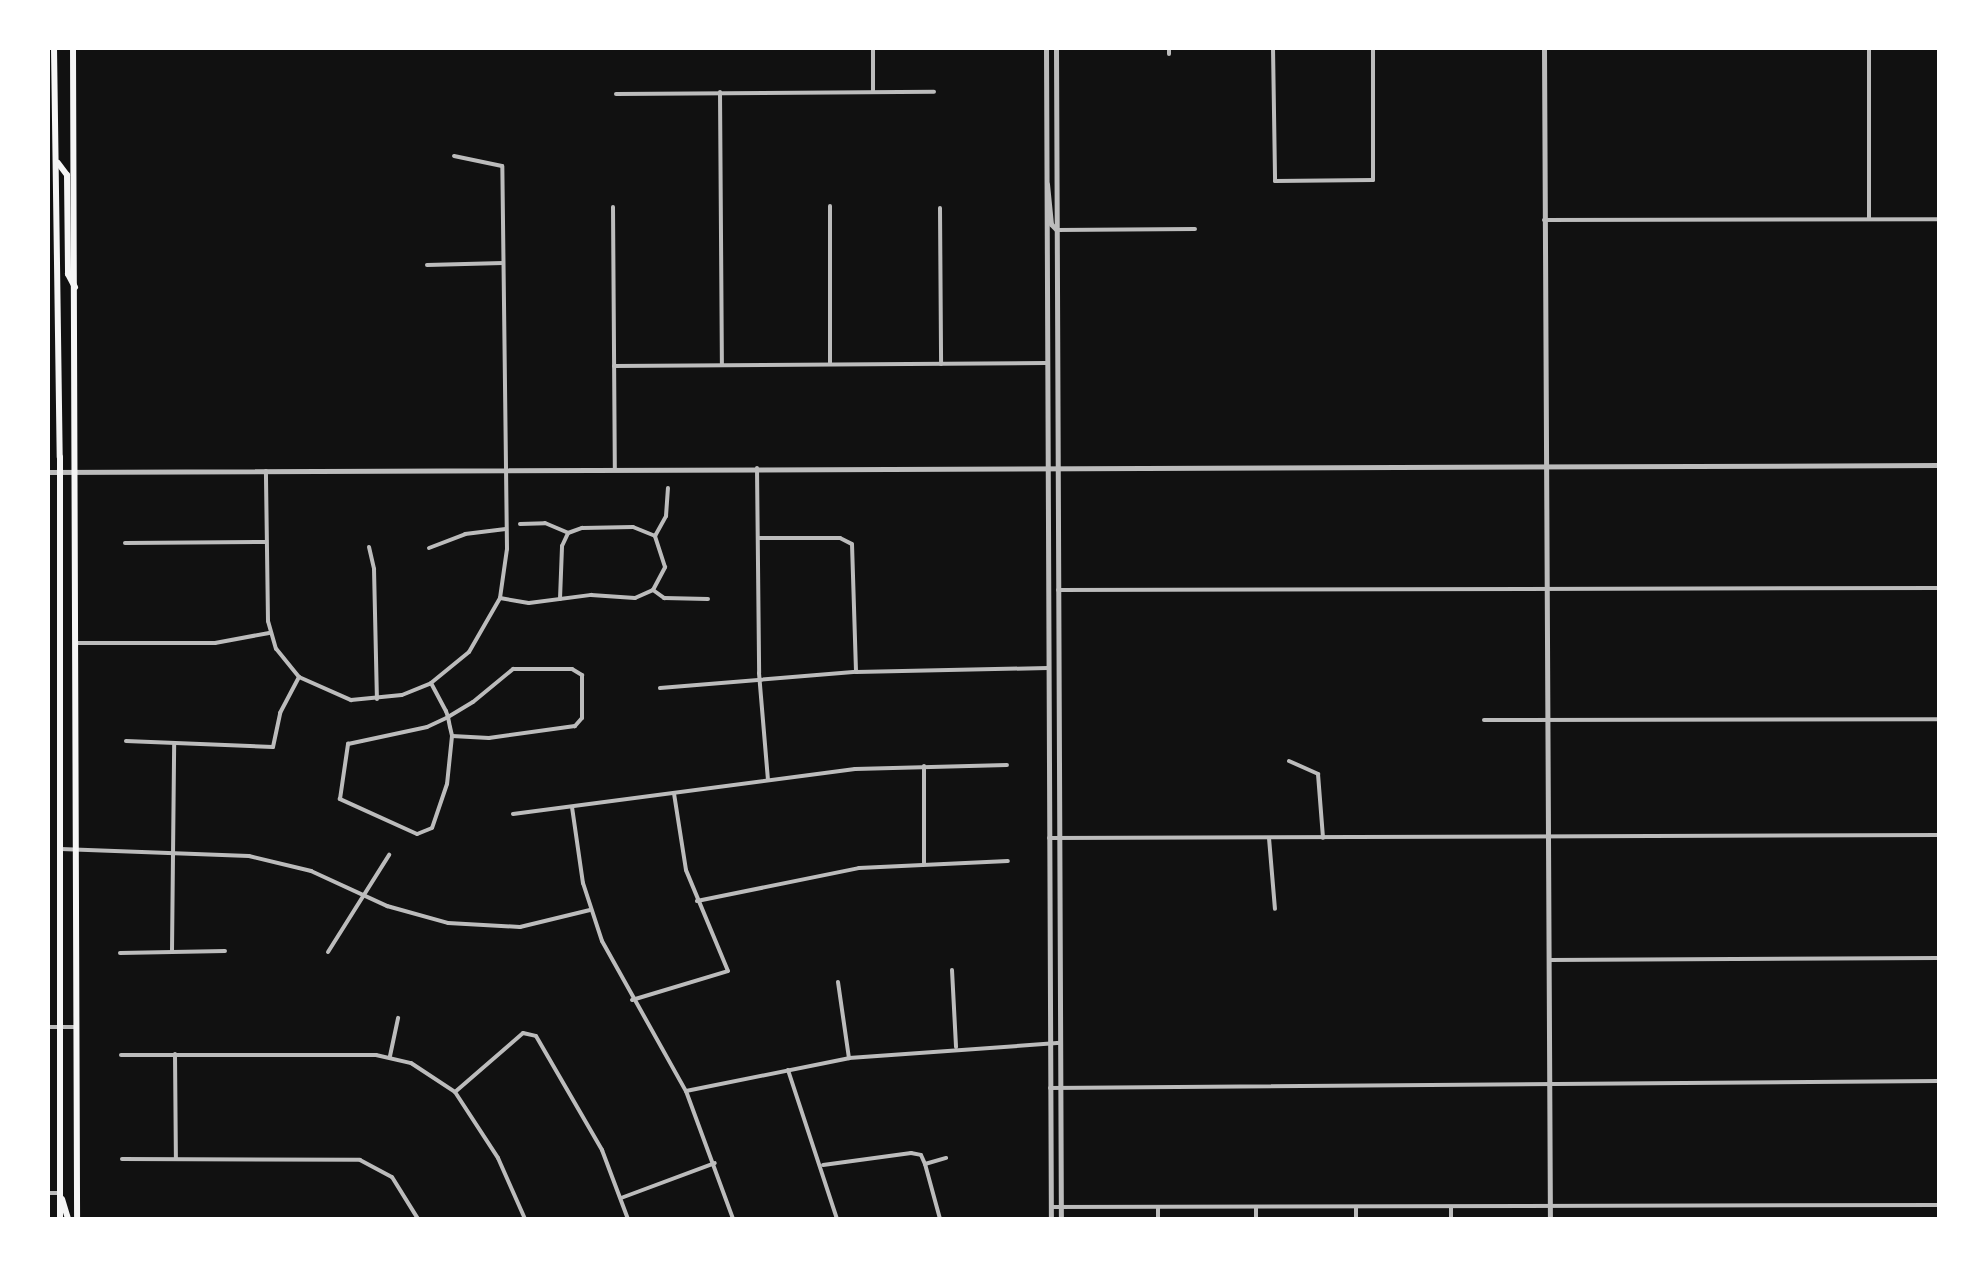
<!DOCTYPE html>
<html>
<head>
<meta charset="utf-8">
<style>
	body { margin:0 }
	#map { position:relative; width:1987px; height:1267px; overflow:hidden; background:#111; font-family:"Archivo Narrow",sans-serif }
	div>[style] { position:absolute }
	.minor>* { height:4px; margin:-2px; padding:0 2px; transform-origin:2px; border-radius:2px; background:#bcbcbc }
	.tertiary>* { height:5px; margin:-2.5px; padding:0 2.5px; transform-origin:2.5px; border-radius:2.5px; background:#bcbcbc }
	.secondary>* { height:6px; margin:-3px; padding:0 3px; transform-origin:3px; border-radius:3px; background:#f5f5f5 }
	span { translate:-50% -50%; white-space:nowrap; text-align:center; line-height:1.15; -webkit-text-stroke:8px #fff; paint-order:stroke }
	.frame { position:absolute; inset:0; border:50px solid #fff; pointer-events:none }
</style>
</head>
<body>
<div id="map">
	<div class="minor">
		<div style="left:873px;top:48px;width:44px;rotate:90deg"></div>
		<div style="left:1273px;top:48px;width:133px;rotate:89.1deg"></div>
		<div style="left:1275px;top:181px;width:98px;rotate:-0.6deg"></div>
		<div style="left:1373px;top:180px;width:132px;rotate:-90deg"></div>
		<div style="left:1869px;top:48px;width:171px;rotate:90deg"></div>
		<div style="left:1169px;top:54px;width:6px;rotate:-90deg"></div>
		<div style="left:720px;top:92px;width:273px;rotate:89.6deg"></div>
		<div style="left:616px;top:94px;width:318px;rotate:-0.4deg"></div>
		<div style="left:830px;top:206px;width:158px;rotate:90deg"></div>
		<div style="left:613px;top:207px;width:262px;rotate:89.6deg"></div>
		<div style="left:940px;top:208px;width:156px;rotate:89.6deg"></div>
		<div style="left:1544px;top:220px;width:395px;rotate:-0.1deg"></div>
		<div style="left:1057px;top:230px;width:138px;rotate:-0.4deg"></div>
		<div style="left:427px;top:265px;width:76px;rotate:-1.5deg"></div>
		<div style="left:614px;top:366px;width:432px;rotate:-0.4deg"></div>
		<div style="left:757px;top:468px;width:205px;rotate:89.4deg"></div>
		<div style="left:759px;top:673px;width:107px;rotate:85.2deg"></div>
		<div style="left:520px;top:524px;width:25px;rotate:-2deg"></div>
		<div style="left:545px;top:523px;width:25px;rotate:23deg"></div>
		<div style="left:568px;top:533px;width:15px;rotate:-20deg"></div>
		<div style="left:582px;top:528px;width:51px;rotate:-1.1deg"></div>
		<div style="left:633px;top:527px;width:24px;rotate:22deg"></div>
		<div style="left:758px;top:538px;width:82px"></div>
		<div style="left:840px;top:538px;width:13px;rotate:27deg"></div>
		<div style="left:852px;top:544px;width:128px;rotate:88.2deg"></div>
		<div style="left:125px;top:543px;width:141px;rotate:-0.4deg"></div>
		<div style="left:369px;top:547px;width:23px;rotate:77deg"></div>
		<div style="left:374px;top:569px;width:130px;rotate:88.7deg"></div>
		<div style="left:429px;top:548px;width:39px;rotate:-21deg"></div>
		<div style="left:465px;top:534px;width:41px;rotate:-7deg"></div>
		<div style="left:653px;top:590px;width:26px;rotate:-62deg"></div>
		<div style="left:665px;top:567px;width:33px;rotate:-108deg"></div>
		<div style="left:655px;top:536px;width:23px;rotate:-61deg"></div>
		<div style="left:666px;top:516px;width:28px;rotate:-86deg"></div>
		<div style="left:1058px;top:590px;width:881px;rotate:-0.13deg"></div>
		<div style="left:500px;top:598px;width:29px;rotate:10deg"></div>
		<div style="left:529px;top:603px;width:63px;rotate:-7.4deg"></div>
		<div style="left:591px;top:595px;width:44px;rotate:3.9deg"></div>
		<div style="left:635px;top:598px;width:20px;rotate:-24deg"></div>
		<div style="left:653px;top:590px;width:14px;rotate:36deg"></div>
		<div style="left:664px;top:598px;width:44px;rotate:1.3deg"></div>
		<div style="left:560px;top:599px;width:53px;rotate:-87.8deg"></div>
		<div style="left:562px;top:546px;width:14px;rotate:-65deg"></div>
		<div style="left:78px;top:643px;width:137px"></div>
		<div style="left:215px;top:643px;width:55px;rotate:-10.5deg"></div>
		<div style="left:299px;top:677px;width:57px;rotate:23.9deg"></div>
		<div style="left:351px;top:700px;width:51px;rotate:-5.6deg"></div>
		<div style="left:402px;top:695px;width:31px;rotate:-22deg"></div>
		<div style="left:431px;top:683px;width:49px;rotate:-39.2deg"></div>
		<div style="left:469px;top:652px;width:62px;rotate:-60.1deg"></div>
		<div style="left:500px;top:598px;width:49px;rotate:-81.9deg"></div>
		<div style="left:507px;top:549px;width:383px;rotate:-90.7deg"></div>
		<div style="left:502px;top:166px;width:49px;rotate:-168.2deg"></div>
		<div style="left:431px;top:683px;width:32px;rotate:62deg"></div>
		<div style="left:446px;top:711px;width:6px;rotate:72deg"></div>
		<div style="left:448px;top:717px;width:10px;rotate:79deg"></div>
		<div style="left:450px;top:727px;width:9px;rotate:77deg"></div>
		<div style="left:452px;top:736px;width:48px;rotate:95.9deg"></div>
		<div style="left:447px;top:784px;width:46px;rotate:108.8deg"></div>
		<div style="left:432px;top:828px;width:16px;rotate:158deg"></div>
		<div style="left:417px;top:834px;width:85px;rotate:-155.6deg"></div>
		<div style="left:340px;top:799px;width:56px;rotate:-81.7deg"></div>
		<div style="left:348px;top:744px;width:81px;rotate:-12.1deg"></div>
		<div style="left:427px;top:727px;width:23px;rotate:-25deg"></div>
		<div style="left:448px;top:717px;width:29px;rotate:-31deg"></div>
		<div style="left:473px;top:702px;width:52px;rotate:-39.5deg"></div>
		<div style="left:513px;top:669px;width:59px"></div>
		<div style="left:572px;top:669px;width:12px;rotate:31deg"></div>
		<div style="left:582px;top:675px;width:43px;rotate:90deg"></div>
		<div style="left:582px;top:718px;width:11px;rotate:131deg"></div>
		<div style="left:575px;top:726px;width:87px;rotate:172.1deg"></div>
		<div style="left:489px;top:738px;width:37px;rotate:-177deg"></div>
		<div style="left:660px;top:688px;width:197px;rotate:-4.7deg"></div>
		<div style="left:856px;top:672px;width:192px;rotate:-1.2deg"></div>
		<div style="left:1484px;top:720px;width:455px;rotate:-0.1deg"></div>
		<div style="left:126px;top:741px;width:147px;rotate:2.3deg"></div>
		<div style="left:273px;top:747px;width:35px;rotate:-78deg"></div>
		<div style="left:280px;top:713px;width:41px;rotate:-62.2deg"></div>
		<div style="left:299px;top:677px;width:36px;rotate:-129deg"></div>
		<div style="left:276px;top:649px;width:29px;rotate:-106deg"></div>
		<div style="left:268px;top:621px;width:150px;rotate:-90.8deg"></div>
		<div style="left:1289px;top:761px;width:32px;rotate:24deg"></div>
		<div style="left:1318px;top:774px;width:64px;rotate:85.5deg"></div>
		<div style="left:572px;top:807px;width:77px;rotate:81.8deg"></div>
		<div style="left:583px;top:883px;width:61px;rotate:71.9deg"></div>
		<div style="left:602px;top:941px;width:172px;rotate:60.8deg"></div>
		<div style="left:686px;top:1091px;width:136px;rotate:69.8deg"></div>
		<div style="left:513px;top:814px;width:345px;rotate:-7.5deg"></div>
		<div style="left:855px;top:769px;width:152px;rotate:-1.5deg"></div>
		<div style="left:1049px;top:838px;width:890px;rotate:-0.19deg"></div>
		<div style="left:1269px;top:838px;width:71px;rotate:85.2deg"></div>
		<div style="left:61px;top:849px;width:188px;rotate:2.1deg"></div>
		<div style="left:249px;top:856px;width:64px;rotate:13.6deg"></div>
		<div style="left:311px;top:871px;width:84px;rotate:24.7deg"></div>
		<div style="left:387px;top:906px;width:63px;rotate:15.6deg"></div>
		<div style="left:448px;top:923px;width:72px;rotate:3.2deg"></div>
		<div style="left:520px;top:927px;width:72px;rotate:-13.7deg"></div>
		<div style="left:924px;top:863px;width:97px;rotate:-90deg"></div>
		<div style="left:697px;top:901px;width:165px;rotate:-11.5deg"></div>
		<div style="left:859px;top:868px;width:149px;rotate:-2.7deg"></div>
		<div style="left:172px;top:951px;width:206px;rotate:-89.4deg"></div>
		<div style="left:328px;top:952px;width:115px;rotate:-57.8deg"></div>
		<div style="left:120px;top:953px;width:105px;rotate:-1.1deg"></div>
		<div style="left:1549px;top:960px;width:390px;rotate:-0.3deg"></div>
		<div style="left:952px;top:970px;width:77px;rotate:87deg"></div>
		<div style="left:838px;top:982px;width:77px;rotate:81.8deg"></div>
		<div style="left:632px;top:1000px;width:100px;rotate:-16.8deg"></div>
		<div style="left:728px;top:971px;width:109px;rotate:-112.6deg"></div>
		<div style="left:686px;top:870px;width:78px;rotate:-98.9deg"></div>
		<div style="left:48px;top:1027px;width:28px"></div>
		<div style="left:175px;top:1054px;width:105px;rotate:89.5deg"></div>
		<div style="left:121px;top:1055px;width:255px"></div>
		<div style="left:376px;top:1055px;width:36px;rotate:13deg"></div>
		<div style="left:411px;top:1063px;width:53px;rotate:33.4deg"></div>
		<div style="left:455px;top:1092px;width:79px;rotate:56.9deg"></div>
		<div style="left:498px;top:1158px;width:67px;rotate:66.1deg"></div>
		<div style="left:390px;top:1056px;width:39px;rotate:-78deg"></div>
		<div style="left:788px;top:1070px;width:157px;rotate:71.8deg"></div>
		<div style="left:1050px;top:1088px;width:889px;rotate:-0.45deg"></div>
		<div style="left:686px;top:1091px;width:166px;rotate:-11.4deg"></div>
		<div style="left:849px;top:1058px;width:212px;rotate:-4.1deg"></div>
		<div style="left:455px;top:1092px;width:90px;rotate:-40.9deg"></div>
		<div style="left:523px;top:1033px;width:13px;rotate:13deg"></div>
		<div style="left:536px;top:1036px;width:132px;rotate:59.9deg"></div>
		<div style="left:602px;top:1150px;width:74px;rotate:69.4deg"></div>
		<div style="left:122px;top:1159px;width:238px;rotate:0.2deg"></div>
		<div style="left:360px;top:1160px;width:36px;rotate:28deg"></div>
		<div style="left:392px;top:1177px;width:49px;rotate:58.2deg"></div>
		<div style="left:925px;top:1164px;width:57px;rotate:74.7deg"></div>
		<div style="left:823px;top:1165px;width:89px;rotate:-7.8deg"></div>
		<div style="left:911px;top:1153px;width:10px;rotate:11deg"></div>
		<div style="left:921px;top:1155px;width:10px;rotate:66deg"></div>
		<div style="left:925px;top:1164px;width:22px;rotate:-16deg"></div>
		<div style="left:48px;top:1193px;width:12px"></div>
		<div style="left:621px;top:1198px;width:100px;rotate:-20.4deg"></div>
		<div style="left:1051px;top:1207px;width:888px;rotate:-0.13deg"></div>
		<div style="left:1451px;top:1207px;width:12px;rotate:90deg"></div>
		<div style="left:1158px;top:1208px;width:11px;rotate:90deg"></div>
		<div style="left:1256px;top:1208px;width:11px;rotate:90deg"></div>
		<div style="left:1356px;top:1208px;width:11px;rotate:90deg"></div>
	</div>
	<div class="tertiary">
		<div style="left:1046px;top:48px;width:1171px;rotate:89.76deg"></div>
		<div style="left:1056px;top:48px;width:1171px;rotate:89.76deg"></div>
		<div style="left:1544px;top:48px;width:1171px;rotate:89.71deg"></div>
		<div style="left:1047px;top:184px;width:40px;rotate:84.3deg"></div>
		<div style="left:1051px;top:224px;width:8px;rotate:45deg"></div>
		<div style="left:48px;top:472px;width:1891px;rotate:-0.21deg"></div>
	</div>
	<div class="secondary">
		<div style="left:54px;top:48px;width:409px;rotate:89.2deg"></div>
		<div style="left:60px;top:457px;width:762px;rotate:90deg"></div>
		<div style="left:73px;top:48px;width:1171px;rotate:89.8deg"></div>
		<div style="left:58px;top:163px;width:15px;rotate:53deg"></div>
		<div style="left:67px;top:175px;width:99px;rotate:89.4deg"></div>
		<div style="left:68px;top:274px;width:15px;rotate:62deg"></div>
		<div style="left:62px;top:1199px;width:21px;rotate:73deg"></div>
	</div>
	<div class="frame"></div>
</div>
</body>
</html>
